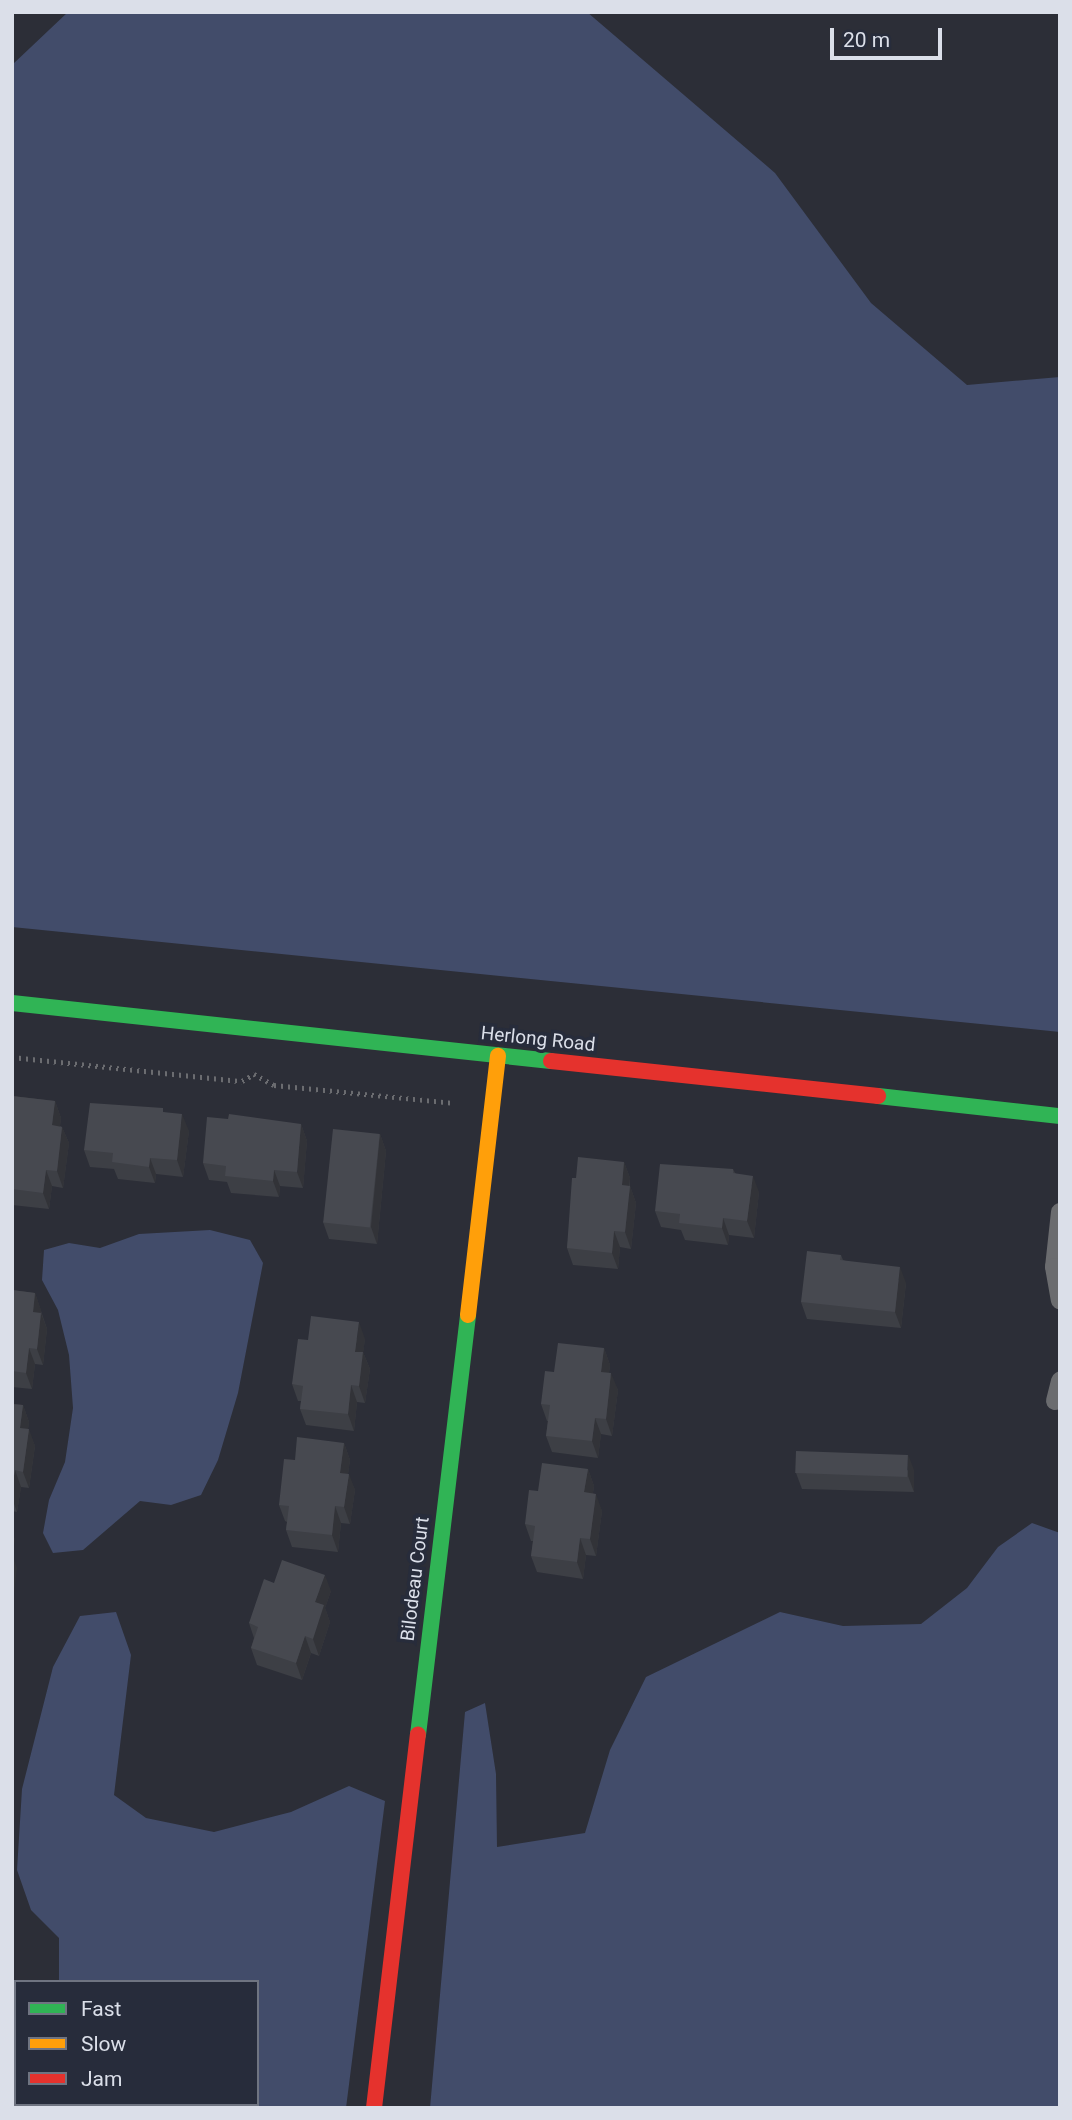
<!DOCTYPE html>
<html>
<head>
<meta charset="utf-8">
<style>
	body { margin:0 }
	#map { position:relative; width:1072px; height:2120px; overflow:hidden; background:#2c2e37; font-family:Roboto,sans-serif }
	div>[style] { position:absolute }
	.green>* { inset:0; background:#424c6a }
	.path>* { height:4.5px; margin-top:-2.25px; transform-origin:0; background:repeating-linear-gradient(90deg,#6b6c70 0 2px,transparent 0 7px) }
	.lane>* { height:18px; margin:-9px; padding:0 9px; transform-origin:9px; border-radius:9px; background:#6b6c6f }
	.fast>* { height:16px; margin:-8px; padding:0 8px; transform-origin:8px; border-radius:8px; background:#30b455 }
	.slow>* { height:16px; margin:-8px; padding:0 8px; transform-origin:8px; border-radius:8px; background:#ff9f0a }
	.jam>* { height:16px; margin:-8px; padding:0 8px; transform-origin:8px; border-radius:8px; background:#e5322d }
	.wall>* { inset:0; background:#3d3f45 }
	.shaded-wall>* { inset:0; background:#323338 }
	.building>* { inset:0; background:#474950; transform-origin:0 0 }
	span { translate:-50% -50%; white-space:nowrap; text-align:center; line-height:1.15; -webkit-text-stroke:7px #272c3b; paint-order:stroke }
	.street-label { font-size:19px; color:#dbdfe9 }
	.frame { position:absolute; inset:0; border:14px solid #dbdfe9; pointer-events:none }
	.legend { position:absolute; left:14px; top:1980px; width:245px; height:126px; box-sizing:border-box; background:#272c3b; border:2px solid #6f7481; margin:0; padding:9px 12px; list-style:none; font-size:21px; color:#dbdfe9 }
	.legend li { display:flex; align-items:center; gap:14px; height:35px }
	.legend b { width:35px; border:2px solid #6f7481 }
	.scale { position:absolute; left:830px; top:28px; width:112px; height:32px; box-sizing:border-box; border:4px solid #dbdfe9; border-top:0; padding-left:9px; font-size:21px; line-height:24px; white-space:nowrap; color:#dbdfe9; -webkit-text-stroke:5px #272c3b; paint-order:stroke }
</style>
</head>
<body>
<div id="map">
	<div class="green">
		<div style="clip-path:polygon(68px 12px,587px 12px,775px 173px,871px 303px,967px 385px,1060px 377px,1060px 1032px,12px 927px,12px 65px)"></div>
		<div style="clip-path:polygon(210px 1230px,250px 1240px,263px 1263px,238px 1393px,218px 1460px,201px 1495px,171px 1505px,140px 1501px,83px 1550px,53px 1553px,43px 1533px,49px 1500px,65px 1462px,73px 1408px,69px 1355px,58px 1310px,42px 1280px,44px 1250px,69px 1243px,100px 1248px,139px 1234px)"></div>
		<div style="clip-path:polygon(1032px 1523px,1060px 1533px,1060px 2108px,430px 2108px,465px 1712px,485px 1703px,496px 1774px,497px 1847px,585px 1833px,610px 1750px,646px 1677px,780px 1612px,843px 1626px,921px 1624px,967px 1588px,998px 1547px)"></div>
		<div style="clip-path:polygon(116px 1612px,131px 1655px,114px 1795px,146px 1818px,214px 1832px,291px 1812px,349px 1786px,385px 1801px,346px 2108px,73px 2104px,257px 2104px,257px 1982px,59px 1982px,59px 1938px,31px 1910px,17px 1870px,22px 1789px,53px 1667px,80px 1616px)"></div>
	</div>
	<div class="path">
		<div style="left:12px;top:1057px;width:231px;rotate:6deg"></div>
		<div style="left:242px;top:1081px;width:14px;rotate:-30deg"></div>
		<div style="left:254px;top:1074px;width:23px;rotate:29deg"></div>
		<div style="left:274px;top:1085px;width:180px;rotate:5.7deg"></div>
	</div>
	<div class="lane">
		<div style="left:1060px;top:1212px;width:55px;rotate:96.2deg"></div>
		<div style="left:1054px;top:1267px;width:34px;rotate:80deg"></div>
		<div style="left:1055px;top:1401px;width:21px;rotate:-76deg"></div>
	</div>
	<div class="fast">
		<div style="left:12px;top:1003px;width:542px;rotate:6.14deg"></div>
		<div style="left:878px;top:1096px;width:183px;rotate:6.3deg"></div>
		<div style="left:418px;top:1735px;width:423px;rotate:-83.2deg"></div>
	</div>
	<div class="slow">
		<div style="left:468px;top:1315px;width:261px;rotate:-83.4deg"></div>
	</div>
	<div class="jam">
		<div style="left:551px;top:1061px;width:329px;rotate:6.1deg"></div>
		<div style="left:374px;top:2108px;width:376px;rotate:-83.3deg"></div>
	</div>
	<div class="wall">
		<div style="clip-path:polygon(12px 1096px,55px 1101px,61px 1118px,60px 1126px,62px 1127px,69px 1143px,63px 1188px,52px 1186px,49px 1209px,12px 1205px)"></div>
		<div style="clip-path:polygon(164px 1112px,189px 1131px,183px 1177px,156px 1174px,155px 1183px,118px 1179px,114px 1169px,90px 1167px,84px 1150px)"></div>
		<div style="clip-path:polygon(301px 1124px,307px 1141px,303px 1188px,280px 1186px,279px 1197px,231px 1193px,227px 1182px,209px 1180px,203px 1163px)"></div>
		<div style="clip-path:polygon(380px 1134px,386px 1151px,377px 1244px,329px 1239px,323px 1222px)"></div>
		<div style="clip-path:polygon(624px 1162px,630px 1178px,630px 1186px,636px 1203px,631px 1249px,620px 1247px,618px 1269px,573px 1265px,567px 1248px,576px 1178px)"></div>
		<div style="clip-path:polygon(733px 1169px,735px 1173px,759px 1192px,754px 1238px,729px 1235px,728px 1245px,685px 1240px,681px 1230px,661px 1227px,655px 1211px)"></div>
		<div style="clip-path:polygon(841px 1255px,843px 1260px,906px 1283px,901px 1328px,807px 1319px,801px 1302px)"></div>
		<div style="clip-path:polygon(12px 1290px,35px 1293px,47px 1329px,43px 1365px,35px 1364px,32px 1389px,12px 1387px)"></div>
		<div style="clip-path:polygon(365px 1339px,363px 1352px,370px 1369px,365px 1403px,357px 1402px,354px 1431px,306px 1425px,300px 1409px,301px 1401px,298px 1401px,292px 1384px,308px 1340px)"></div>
		<div style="clip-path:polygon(604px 1348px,610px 1365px,609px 1373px,618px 1390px,612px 1436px,601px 1434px,598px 1458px,552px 1452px,546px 1436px,548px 1421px,547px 1421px,541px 1404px,554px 1372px)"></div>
		<div style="clip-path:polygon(12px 1404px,23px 1405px,29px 1422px,28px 1429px,35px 1446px,29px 1488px,21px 1487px,17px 1512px,12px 1511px)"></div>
		<div style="clip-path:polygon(344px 1443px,350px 1460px,348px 1474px,355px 1490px,350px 1524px,341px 1523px,338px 1552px,292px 1547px,286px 1530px,287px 1522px,285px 1521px,279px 1505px,295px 1460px)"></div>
		<div style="clip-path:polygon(588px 1469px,594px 1486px,593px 1493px,602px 1511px,596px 1556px,586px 1555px,583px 1579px,537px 1572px,531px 1556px,533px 1541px,531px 1541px,525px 1524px,538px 1491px)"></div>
		<div style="clip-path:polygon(914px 1470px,914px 1492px,802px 1489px,796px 1473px)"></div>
		<div style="clip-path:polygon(274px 1583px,331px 1591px,325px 1608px,330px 1622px,319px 1656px,311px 1653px,302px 1680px,257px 1665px,251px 1648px,254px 1638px,249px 1623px)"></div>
	</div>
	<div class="shaded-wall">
		<div style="clip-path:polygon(55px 1101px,61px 1118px,58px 1142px,52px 1125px)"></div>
		<div style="clip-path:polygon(182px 1114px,189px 1131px,183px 1177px,177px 1160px)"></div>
		<div style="clip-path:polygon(301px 1124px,307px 1141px,303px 1188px,297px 1172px)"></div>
		<div style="clip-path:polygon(62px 1127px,69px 1143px,63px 1188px,57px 1171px)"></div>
		<div style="clip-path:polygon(380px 1134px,386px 1151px,377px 1244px,371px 1227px)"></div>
		<div style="clip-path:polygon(150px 1158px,156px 1174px,155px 1183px,149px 1167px)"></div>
		<div style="clip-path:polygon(624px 1162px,630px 1178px,628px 1202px,622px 1185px)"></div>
		<div style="clip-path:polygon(46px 1170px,52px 1186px,49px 1209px,43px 1193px)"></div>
		<div style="clip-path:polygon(274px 1170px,280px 1186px,279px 1197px,273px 1181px)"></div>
		<div style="clip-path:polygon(753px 1176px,759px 1192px,754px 1238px,747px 1221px)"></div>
		<div style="clip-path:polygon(630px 1186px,636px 1203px,631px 1249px,625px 1232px)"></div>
		<div style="clip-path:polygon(723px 1218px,729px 1235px,728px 1245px,722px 1228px)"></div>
		<div style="clip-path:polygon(614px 1231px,620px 1247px,618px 1269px,612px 1253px)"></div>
		<div style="clip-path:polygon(900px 1267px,906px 1283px,901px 1328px,895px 1312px)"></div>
		<div style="clip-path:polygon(35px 1293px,41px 1310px,39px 1328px,33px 1312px)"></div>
		<div style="clip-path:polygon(41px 1313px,47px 1329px,43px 1365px,37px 1349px)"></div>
		<div style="clip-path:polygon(359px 1322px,365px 1339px,361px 1369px,355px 1352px)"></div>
		<div style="clip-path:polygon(29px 1348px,35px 1364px,32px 1389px,26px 1373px)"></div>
		<div style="clip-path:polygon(604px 1348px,610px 1365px,607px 1389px,601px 1372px)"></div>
		<div style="clip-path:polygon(363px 1352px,370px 1369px,365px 1403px,359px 1386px)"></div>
		<div style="clip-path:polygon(611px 1373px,618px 1390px,612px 1436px,606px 1419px)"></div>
		<div style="clip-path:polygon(351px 1385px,357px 1402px,354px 1431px,348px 1414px)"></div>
		<div style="clip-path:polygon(23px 1405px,29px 1422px,26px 1445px,20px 1428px)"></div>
		<div style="clip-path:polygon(595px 1418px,601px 1434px,598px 1458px,592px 1441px)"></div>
		<div style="clip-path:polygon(29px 1429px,35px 1446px,29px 1488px,23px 1472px)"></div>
		<div style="clip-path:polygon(344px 1443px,350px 1460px,346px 1489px,340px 1473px)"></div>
		<div style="clip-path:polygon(908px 1454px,914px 1470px,914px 1492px,908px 1476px)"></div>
		<div style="clip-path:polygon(588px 1469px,594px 1486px,590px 1509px,584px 1492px)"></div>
		<div style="clip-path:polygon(15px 1470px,21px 1487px,17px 1512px,12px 1498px,12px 1488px)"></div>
		<div style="clip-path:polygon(349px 1474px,355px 1490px,350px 1524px,344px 1507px)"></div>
		<div style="clip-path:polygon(596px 1494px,602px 1511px,596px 1556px,590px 1539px)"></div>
		<div style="clip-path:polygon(335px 1506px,341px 1523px,338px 1552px,332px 1535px)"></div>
		<div style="clip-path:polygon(12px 1532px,15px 1539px,13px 1556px,17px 1568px,13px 1603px)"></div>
		<div style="clip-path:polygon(580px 1538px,586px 1555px,583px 1579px,577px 1562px)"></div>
		<div style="clip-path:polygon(325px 1575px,331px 1591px,325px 1608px,330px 1622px,319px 1656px,313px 1639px,315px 1602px)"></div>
		<div style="clip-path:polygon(305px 1636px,311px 1653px,302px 1680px,296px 1663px)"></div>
	</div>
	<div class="building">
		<div style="clip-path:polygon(12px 1096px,55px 1101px,52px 1125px,62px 1127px,57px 1171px,46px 1170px,43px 1193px,12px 1189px)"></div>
		<div style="clip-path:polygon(90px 1103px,163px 1108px,163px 1112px,182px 1114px,177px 1160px,150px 1158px,149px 1167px,112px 1162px,113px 1153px,84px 1150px)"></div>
		<div style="clip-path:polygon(229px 1114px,301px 1124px,297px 1172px,274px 1170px,273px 1181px,225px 1176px,226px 1166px,203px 1163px,207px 1117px,228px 1119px)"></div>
		<div style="left:333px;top:1129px;width:47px;height:94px;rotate:6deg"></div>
		<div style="clip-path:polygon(578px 1157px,624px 1162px,622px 1185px,630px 1186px,625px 1232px,614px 1231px,612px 1253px,567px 1248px,572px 1178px,576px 1178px)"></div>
		<div style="clip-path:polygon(660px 1164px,733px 1169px,733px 1173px,753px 1176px,747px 1221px,723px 1218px,722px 1228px,679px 1223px,680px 1214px,655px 1211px)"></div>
		<div style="clip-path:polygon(807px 1251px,841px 1255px,840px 1260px,900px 1267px,895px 1312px,801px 1302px)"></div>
		<div style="clip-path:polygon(12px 1290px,35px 1293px,33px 1312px,41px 1313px,37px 1349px,29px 1348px,26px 1373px,12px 1371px)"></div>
		<div style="clip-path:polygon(311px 1316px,359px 1322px,355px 1352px,363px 1352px,359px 1386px,351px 1385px,348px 1414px,300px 1409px,303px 1386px,292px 1384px,298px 1339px,308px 1340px)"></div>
		<div style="clip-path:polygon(558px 1343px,604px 1348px,601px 1372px,611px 1373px,606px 1419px,595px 1418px,592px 1441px,546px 1436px,550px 1405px,541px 1404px,545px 1371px,554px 1372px)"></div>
		<div style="clip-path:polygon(12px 1404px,23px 1405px,20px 1428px,29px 1429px,23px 1472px,15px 1470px,12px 1488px)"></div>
		<div style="clip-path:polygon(297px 1437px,344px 1443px,340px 1473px,349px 1474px,344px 1507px,335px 1506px,332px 1535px,286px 1530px,289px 1506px,279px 1505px,284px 1459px,295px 1460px)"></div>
		<div style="left:796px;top:1451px;width:112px;height:22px;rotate:2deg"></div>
		<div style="clip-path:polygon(542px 1463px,588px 1469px,584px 1492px,596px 1494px,590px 1539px,580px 1538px,577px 1562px,531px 1556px,535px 1526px,525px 1524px,529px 1490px,538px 1491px)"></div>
		<div style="clip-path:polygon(282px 1560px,325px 1575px,315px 1602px,324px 1605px,313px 1639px,305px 1636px,296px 1663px,251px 1648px,258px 1627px,249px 1623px,264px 1579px,274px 1583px)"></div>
	</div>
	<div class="street-label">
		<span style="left:538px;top:1039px;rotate:6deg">Herlong Road</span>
		<span style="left:415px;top:1579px;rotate:-83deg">Bilodeau Court</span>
	</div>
	<div class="frame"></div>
	<ul class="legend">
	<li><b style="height:9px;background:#30b455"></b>Fast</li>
	<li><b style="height:9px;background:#ff9f0a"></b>Slow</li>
	<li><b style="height:9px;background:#e5322d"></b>Jam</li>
	</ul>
	<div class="scale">20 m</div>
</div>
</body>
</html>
